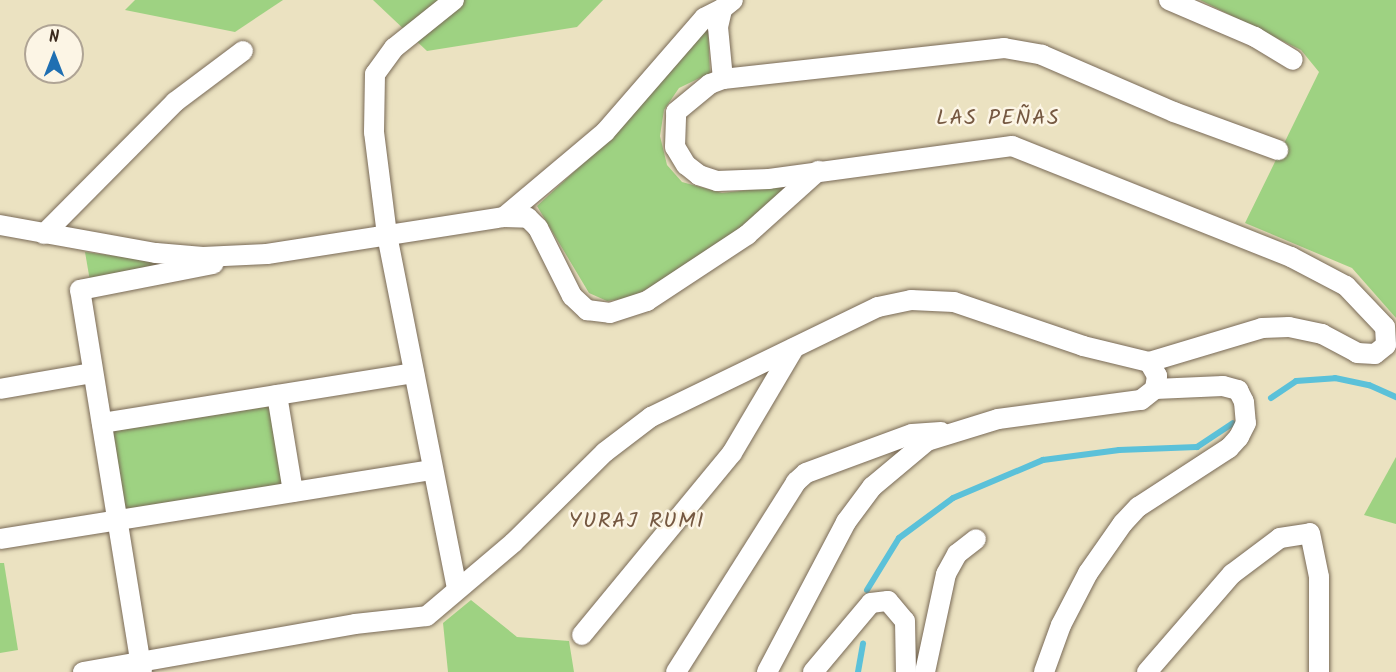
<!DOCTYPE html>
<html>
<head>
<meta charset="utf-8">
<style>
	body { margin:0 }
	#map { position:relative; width:1396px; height:672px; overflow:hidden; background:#ebe2c1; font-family:Kalam,sans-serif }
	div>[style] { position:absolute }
	.green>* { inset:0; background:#9ed282; transform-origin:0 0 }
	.stream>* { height:6px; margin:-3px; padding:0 3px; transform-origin:3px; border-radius:3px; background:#5bc1d9 }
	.roads { filter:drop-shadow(0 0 2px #796a57) drop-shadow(0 0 2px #796a57) }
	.minor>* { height:20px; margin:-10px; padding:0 10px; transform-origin:10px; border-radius:10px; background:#fff }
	span { translate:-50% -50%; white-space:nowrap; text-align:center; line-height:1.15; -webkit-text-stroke:5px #fcf5e5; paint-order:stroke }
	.neighbourhood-label { font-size:22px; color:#755841; letter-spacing:1.5px }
	.north { position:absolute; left:24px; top:24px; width:60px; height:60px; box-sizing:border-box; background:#fcf5e5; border:2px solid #afa495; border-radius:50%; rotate:0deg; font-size:16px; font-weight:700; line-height:24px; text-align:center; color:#3b2a1e }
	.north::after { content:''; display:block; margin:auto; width:21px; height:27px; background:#1f6fb2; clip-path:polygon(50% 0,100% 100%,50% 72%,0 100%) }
</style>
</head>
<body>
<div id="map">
	<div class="green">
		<div style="clip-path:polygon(135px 0,283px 0,235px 32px,125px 10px)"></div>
		<div style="clip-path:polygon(373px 0,603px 0,577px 27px,427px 51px)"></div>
		<div style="clip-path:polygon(1200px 0,1396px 0,1396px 318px,1352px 268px,1245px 223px,1319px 72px,1301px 50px)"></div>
		<div style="clip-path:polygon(708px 28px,710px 73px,679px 88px,664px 110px,660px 136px,667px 165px,682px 182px,722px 193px,791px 185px,739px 233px,675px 274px,630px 298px,607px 301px,589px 293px,537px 206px,614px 135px)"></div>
		<div style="clip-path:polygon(85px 252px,176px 264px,90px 281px)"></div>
		<div style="left:272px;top:406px;width:80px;height:162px;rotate:81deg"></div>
		<div style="clip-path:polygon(1396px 457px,1396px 524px,1364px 515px)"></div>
		<div style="clip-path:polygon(0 563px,4px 563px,18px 650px,0 653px)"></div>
		<div style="clip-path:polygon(471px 600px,517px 637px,569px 641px,574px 672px,448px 672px,443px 623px)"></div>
	</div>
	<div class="stream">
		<div style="left:1271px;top:398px;width:30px;rotate:-34deg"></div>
		<div style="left:1296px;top:381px;width:39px;rotate:-4deg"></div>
		<div style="left:1335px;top:378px;width:35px;rotate:12deg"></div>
		<div style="left:1369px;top:385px;width:30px;rotate:24deg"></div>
		<div style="left:867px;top:590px;width:61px;rotate:-58.4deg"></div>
		<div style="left:899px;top:538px;width:67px;rotate:-36.5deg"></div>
		<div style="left:953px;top:498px;width:98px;rotate:-22.9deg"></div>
		<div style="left:1043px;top:460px;width:77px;rotate:-7.5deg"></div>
		<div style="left:1119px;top:450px;width:78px;rotate:-2.2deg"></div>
		<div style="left:1197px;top:447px;width:43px;rotate:-33.7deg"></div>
		<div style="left:858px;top:672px;width:29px;rotate:-80deg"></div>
	</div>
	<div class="roads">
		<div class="minor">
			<div style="left:454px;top:0;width:77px;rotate:141.3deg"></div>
			<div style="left:394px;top:48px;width:32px;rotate:126deg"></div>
			<div style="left:375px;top:74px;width:58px;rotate:91deg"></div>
			<div style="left:374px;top:132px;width:104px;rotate:82.8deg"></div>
			<div style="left:387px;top:235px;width:359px;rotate:78.8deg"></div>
			<div style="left:1169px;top:0;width:94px;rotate:23.3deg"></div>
			<div style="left:1255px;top:37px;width:44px;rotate:31.2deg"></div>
			<div style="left:723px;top:79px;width:52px;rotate:-95.5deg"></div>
			<div style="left:718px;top:27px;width:18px;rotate:-77deg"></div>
			<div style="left:722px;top:9px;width:14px;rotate:-39deg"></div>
			<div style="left:504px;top:217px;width:132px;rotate:-40.1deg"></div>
			<div style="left:605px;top:132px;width:151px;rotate:-49deg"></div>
			<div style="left:704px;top:18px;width:20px;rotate:-27deg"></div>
			<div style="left:0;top:225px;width:158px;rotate:10.2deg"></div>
			<div style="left:156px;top:253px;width:47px;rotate:4.9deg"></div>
			<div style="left:203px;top:257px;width:64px;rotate:-2.7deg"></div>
			<div style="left:267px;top:254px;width:240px;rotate:-8.9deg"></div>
			<div style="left:504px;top:217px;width:24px;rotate:2deg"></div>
			<div style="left:528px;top:218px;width:14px;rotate:45deg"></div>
			<div style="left:538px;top:228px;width:76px;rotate:63.4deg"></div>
			<div style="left:572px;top:296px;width:21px;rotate:43deg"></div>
			<div style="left:587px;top:310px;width:23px;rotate:7deg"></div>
			<div style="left:610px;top:313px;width:39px;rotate:-18deg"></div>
			<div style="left:647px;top:301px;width:120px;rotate:-33.4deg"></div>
			<div style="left:747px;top:235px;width:96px;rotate:-42deg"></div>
			<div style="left:44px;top:234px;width:186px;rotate:-45.2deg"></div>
			<div style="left:175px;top:102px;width:85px;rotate:-36.9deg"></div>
			<div style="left:1149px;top:362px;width:118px;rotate:-16.7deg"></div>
			<div style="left:1262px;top:328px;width:27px;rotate:-2deg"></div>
			<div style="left:1289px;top:327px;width:34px;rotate:12deg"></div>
			<div style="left:1322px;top:334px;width:40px;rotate:28deg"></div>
			<div style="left:1357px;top:353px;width:18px;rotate:3deg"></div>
			<div style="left:1375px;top:354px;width:14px;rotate:-39deg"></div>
			<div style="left:1386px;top:345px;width:18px;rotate:-93deg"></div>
			<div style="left:1385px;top:327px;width:57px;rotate:-133.6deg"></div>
			<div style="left:1346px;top:286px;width:62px;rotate:-152.2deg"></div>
			<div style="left:1291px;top:257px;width:300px;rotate:-158.3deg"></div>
			<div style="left:1012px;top:146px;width:245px;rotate:172.3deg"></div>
			<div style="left:769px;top:179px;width:52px;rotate:177.8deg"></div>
			<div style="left:717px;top:181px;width:19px;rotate:-162deg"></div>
			<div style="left:699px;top:175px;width:16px;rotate:-142deg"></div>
			<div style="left:686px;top:165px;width:21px;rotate:-121deg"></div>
			<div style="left:675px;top:147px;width:35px;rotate:-88deg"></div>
			<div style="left:676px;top:112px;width:44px;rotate:-39.5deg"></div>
			<div style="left:710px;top:84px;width:14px;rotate:-21deg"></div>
			<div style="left:723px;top:79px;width:283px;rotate:-6.3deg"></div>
			<div style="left:1004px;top:48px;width:39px;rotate:10deg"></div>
			<div style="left:1042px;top:55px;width:144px;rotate:23.4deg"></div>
			<div style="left:1174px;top:112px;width:111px;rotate:20.1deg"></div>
			<div style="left:0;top:389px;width:93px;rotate:-9.9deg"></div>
			<div style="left:277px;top:395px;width:98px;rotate:80.6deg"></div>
			<div style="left:102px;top:423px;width:316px;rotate:-9.1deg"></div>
			<div style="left:0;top:539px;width:437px;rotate:-9.1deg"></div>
			<div style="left:582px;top:635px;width:236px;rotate:-50.5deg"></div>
			<div style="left:732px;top:453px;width:122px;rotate:-59.4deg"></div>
			<div style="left:83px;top:672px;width:276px;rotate:-10deg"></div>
			<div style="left:355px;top:624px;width:72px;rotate:-6.3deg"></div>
			<div style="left:427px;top:616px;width:113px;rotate:-40.3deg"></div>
			<div style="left:513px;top:543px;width:129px;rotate:-44.7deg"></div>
			<div style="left:605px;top:452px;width:58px;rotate:-37.3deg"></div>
			<div style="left:651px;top:417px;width:252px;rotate:-25.9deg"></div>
			<div style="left:878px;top:307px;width:34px;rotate:-12deg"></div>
			<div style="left:911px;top:300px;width:43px;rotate:2.7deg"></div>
			<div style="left:954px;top:302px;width:136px;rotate:18.8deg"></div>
			<div style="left:1083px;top:346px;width:68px;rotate:13.6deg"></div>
			<div style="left:1149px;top:362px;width:16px;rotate:60deg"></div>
			<div style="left:1157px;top:376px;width:13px;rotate:99deg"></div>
			<div style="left:142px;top:672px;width:387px;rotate:-99.2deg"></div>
			<div style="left:80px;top:290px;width:136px;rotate:-11.1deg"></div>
			<div style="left:676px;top:672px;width:225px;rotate:-57.7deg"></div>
			<div style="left:796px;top:482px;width:13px;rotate:-42deg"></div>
			<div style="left:806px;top:473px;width:113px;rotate:-20.2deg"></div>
			<div style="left:912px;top:434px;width:29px;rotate:-4deg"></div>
			<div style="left:767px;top:672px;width:170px;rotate:-62.2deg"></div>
			<div style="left:846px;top:522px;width:44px;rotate:-53.4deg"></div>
			<div style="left:872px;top:487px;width:72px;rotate:-39.9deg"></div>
			<div style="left:927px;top:441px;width:74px;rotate:-17.2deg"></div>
			<div style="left:998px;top:419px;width:144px;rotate:-7.6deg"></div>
			<div style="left:1141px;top:400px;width:18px;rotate:-38deg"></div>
			<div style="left:1155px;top:389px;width:68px;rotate:-2.5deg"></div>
			<div style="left:1223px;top:386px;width:16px;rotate:15deg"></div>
			<div style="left:1238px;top:390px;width:13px;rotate:63deg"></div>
			<div style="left:1244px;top:402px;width:21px;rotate:85deg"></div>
			<div style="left:1246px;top:423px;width:16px;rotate:117deg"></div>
			<div style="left:1239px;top:437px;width:15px;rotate:132deg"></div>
			<div style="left:1229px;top:448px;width:108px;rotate:147deg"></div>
			<div style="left:1138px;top:507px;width:22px;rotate:133deg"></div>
			<div style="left:1123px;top:523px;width:61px;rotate:125deg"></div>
			<div style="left:1088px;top:573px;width:59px;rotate:117.4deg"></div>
			<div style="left:1061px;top:625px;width:50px;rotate:109.9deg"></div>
			<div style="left:813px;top:672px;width:90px;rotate:-50deg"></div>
			<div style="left:871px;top:603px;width:17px;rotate:-7deg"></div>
			<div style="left:888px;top:601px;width:26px;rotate:50deg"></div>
			<div style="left:905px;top:621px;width:51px;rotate:88.9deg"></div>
			<div style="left:925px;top:672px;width:100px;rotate:-77.9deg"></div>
			<div style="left:946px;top:574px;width:23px;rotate:-61deg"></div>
			<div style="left:957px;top:554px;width:24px;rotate:-38deg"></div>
			<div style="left:1147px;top:672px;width:130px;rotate:-49.1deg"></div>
			<div style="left:1232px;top:574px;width:60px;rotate:-36.9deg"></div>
			<div style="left:1280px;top:538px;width:30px;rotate:-9deg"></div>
			<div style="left:1310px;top:533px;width:45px;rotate:78.4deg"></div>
			<div style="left:1319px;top:577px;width:95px;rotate:90deg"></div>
		</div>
	</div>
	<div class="neighbourhood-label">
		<span style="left:998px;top:119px">LAS PEÑAS</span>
		<span style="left:637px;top:522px">YURAJ RUMI</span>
	</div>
	<div class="north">N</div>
</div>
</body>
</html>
